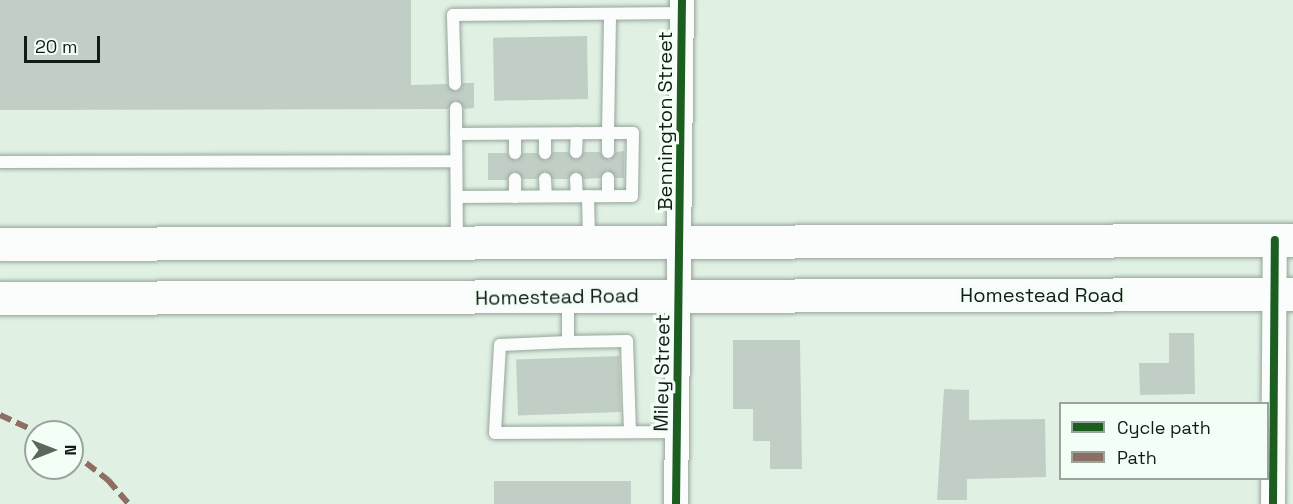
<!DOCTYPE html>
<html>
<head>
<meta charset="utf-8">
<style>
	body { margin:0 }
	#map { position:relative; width:1293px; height:504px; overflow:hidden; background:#e0f1e4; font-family:"Space Grotesk",sans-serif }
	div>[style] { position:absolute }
	.building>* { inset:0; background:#c1cec5; transform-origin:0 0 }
	.roads { filter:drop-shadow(0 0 2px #97a49a) drop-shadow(0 0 2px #97a49a) }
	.service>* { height:12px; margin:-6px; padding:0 6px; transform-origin:6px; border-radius:6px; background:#fafdfb }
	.minor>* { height:24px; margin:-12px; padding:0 12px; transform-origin:12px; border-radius:12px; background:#fafdfb }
	.secondary>* { height:33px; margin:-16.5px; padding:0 16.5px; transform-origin:16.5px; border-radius:16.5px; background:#fafdfb }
	.quiet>* { height:6px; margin-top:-3px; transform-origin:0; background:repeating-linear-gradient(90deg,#8d6e63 0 12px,transparent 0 18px) }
	.cycleway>* { height:8px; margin:-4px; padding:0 4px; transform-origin:4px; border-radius:4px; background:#1b5e20 }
	span { translate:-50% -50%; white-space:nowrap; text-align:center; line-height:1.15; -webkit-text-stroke:6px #f3fff6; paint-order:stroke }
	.street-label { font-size:20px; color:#121c15 }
	.legend { position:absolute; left:1059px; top:402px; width:210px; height:78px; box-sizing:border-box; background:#f3fff6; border:2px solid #99a49c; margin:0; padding:8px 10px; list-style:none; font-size:18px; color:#121c15 }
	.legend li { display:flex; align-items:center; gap:12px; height:30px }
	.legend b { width:30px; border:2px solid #99a49c }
	.north { position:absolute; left:24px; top:420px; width:60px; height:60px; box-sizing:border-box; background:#f3fff6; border:2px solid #99a49c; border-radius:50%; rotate:90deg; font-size:16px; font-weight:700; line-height:24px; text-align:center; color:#121c15 }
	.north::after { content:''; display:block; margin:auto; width:21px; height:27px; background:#5a675d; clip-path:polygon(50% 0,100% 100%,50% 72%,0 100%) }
	.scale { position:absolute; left:24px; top:36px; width:76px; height:27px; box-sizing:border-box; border:3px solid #121c15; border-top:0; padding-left:8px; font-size:18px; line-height:21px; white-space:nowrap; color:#121c15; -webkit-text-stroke:4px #f3fff6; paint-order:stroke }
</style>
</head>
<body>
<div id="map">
	<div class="building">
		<div style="clip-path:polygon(0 0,411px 0,411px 85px,447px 84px,456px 92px,463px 83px,474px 83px,474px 108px,464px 109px,455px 100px,448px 109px,436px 109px,0 110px)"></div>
		<div style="left:587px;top:36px;width:63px;height:94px;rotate:89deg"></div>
		<div style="clip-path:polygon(624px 151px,624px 178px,616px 178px,607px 170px,600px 178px,584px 179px,576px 171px,568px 179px,553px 179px,545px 171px,537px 179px,523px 179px,514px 171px,507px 180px,488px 180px,488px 153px,507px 153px,516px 161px,523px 153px,537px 153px,546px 161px,553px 152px,568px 152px,576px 160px,584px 152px,600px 152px,609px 160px,616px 152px)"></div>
		<div style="clip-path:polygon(1169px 333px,1194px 333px,1195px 394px,1140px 395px,1139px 363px,1169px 363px)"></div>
		<div style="clip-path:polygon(733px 340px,800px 340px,802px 469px,770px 469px,770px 441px,753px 441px,753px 409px,733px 409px)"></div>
		<div style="left:619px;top:356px;width:56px;height:103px;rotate:88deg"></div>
		<div style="clip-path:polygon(944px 389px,969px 390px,969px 420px,1045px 419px,1046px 477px,967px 479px,967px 500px,937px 500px)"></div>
		<div style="left:631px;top:481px;width:23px;height:137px;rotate:90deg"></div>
	</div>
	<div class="roads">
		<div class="service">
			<div style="left:455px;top:84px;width:69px;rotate:-91.7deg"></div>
			<div style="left:453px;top:15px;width:229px;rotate:-0.5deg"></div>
			<div style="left:456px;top:108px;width:133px;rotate:89.6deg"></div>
			<div style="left:456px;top:134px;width:152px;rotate:-0.4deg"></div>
			<div style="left:608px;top:133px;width:118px;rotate:-89deg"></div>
			<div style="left:515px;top:134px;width:19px;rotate:90deg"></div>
			<div style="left:545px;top:134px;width:19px;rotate:90deg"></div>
			<div style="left:576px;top:152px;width:19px;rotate:-87deg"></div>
			<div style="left:0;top:162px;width:456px;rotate:-0.1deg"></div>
			<div style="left:608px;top:178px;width:18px;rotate:90deg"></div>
			<div style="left:515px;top:179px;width:18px;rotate:90deg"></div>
			<div style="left:545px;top:179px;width:17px;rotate:87deg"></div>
			<div style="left:576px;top:179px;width:17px;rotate:87deg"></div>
			<div style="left:588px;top:196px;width:44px;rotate:88.7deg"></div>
			<div style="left:457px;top:197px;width:175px;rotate:-0.3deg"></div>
			<div style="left:632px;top:196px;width:63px;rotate:-89.1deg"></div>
			<div style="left:633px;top:133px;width:25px;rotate:180deg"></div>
			<div style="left:608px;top:133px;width:19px;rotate:90deg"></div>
			<div style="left:568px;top:298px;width:44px;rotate:90deg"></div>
			<div style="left:568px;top:342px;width:68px;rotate:177.5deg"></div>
			<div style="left:500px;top:345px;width:88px;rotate:93.3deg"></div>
			<div style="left:495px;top:433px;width:183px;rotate:-0.3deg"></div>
			<div style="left:568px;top:342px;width:59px;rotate:-1deg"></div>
			<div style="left:627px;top:341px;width:91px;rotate:88.1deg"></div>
		</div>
		<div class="minor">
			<div style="left:676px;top:504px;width:504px;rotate:-89.32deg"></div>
			<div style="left:1273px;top:504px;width:264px;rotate:-89.6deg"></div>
		</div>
		<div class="secondary">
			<div style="left:0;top:244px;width:1293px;rotate:-0.18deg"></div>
			<div style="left:0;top:298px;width:1293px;rotate:-0.18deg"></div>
		</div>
	</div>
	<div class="quiet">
		<div style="left:0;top:415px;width:41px;rotate:24.7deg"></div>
		<div style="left:72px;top:452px;width:46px;rotate:37.9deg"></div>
		<div style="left:108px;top:480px;width:32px;rotate:49deg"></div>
	</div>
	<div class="cycleway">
		<div style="left:676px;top:504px;width:504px;rotate:-89.32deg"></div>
		<div style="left:1273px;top:504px;width:264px;rotate:-89.6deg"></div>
	</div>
	<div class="street-label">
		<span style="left:665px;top:121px;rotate:-90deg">Bennington Street</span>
		<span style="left:1042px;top:295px">Homestead Road</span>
		<span style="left:557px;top:297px;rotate:-1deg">Homestead Road</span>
		<span style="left:662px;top:373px;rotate:-89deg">Miley Street</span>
	</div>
	<ul class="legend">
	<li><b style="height:8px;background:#1b5e20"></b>Cycle path</li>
	<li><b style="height:8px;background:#8d6e63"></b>Path</li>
	</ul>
	<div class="north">N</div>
	<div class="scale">20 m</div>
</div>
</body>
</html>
